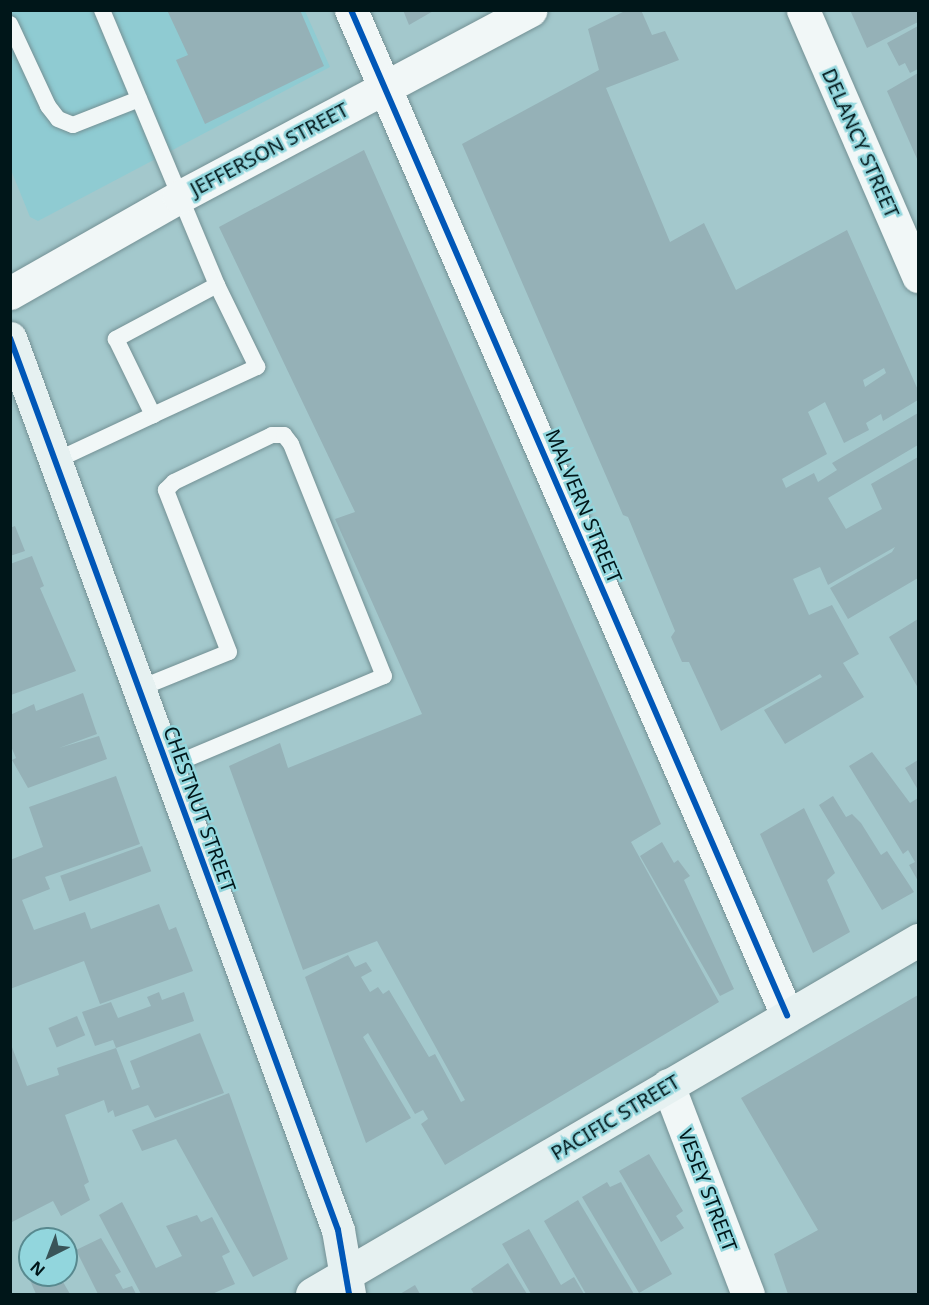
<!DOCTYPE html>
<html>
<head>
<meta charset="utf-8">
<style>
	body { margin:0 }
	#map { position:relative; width:929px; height:1305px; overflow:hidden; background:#a3c8cc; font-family:"Noto Sans",sans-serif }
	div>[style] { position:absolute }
	.built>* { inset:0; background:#8fcbd2 }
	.building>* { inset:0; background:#95b1b7; transform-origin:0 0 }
	.roads { filter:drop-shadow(0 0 2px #739094) drop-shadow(0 0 2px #739094) }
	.lane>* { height:16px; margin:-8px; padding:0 8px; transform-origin:8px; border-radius:8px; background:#f1f7f7 }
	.street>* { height:33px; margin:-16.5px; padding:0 16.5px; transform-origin:16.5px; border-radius:16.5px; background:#f1f7f7 }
	.secondary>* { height:33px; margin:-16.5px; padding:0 16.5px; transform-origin:16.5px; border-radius:16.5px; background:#e6f1f1 }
	.cycleway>* { height:6px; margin:-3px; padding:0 3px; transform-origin:3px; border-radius:3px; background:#0057b8 }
	span { translate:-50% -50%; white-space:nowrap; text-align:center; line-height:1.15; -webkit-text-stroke:5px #92d6dd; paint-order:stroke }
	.street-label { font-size:20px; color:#001619 }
	.frame { position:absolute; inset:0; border:12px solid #001619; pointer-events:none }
	.north { position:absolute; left:18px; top:1227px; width:60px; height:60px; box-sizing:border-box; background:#92d6dd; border:2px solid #58898f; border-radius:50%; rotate:222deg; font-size:16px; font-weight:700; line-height:24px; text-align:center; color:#001619 }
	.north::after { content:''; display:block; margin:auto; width:21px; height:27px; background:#395458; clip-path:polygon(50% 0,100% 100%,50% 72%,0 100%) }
</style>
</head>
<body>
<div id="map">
	<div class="built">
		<div style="clip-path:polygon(10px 11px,305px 11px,330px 67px,38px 221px,30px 217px,11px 170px)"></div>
	</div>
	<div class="building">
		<div style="clip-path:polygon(167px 10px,300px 10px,324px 66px,205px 124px,176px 60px,188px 55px)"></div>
		<div style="clip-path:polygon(403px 10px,435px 10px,409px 25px)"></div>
		<div style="clip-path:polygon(evenodd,627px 10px,641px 10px,652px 35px,665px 31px,679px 60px,606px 88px,670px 242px,704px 223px,736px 290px,847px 230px,918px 390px,918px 400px,883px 421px,881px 414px,866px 423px,869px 430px,844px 443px,825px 402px,808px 412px,827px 454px,782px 479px,786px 488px,814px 473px,818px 482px,837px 470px,832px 463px,918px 413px,918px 445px,828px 498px,846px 529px,882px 509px,871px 484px,918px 457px,918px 578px,848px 619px,830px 588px,892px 552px,895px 547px,828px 585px,820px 567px,793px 579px,809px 615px,832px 605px,859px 654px,843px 663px,864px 697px,785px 744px,764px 710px,822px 677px,820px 674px,721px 731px,689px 662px,682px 662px,671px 637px,675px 631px,628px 517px,623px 515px,462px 144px,599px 70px,588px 29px,627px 10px,884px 368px,886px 373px,865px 387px,863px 380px,884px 368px)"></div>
		<div style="clip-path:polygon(850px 10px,918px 10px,918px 22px,867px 48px)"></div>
		<div style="clip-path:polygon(918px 26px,918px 69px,910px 73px,905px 63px,899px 66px,887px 43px)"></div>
		<div style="clip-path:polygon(918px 73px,918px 161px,887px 91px)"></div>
		<div style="clip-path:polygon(364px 150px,661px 824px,631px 842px,719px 1002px,445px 1165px,421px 1124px,428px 1119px,423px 1110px,415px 1114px,368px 1033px,363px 1037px,411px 1118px,366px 1143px,305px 977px,348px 955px,355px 967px,366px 962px,372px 971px,361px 977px,370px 992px,378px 987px,383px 994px,389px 990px,429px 1057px,435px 1054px,461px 1102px,465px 1100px,377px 941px,303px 970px,229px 766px,280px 743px,288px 768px,422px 714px,335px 519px,355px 512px,219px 227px)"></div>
		<div style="clip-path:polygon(15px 526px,25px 551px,10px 556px,10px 528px)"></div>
		<div style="clip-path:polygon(32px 556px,44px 586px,40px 588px,76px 671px,11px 695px,10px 564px)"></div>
		<div style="clip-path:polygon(918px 619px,918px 688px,889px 637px)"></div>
		<div style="clip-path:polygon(83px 693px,97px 734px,59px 748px,99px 736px,107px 759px,28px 788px,12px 760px,16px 758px,10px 744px,10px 715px,34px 704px,36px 711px)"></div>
		<div style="clip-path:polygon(872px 752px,910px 803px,918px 798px,918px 881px,909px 865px,915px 862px,908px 850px,903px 854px,849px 766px)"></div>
		<div style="clip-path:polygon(918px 760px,918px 790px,905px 768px)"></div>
		<div style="clip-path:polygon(116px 776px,140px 844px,45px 877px,50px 889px,22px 900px,34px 930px,85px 912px,91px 929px,159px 904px,169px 930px,176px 927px,193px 971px,100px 1004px,84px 961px,10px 989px,10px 860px,43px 847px,29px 807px)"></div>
		<div style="clip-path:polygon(833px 796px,846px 817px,852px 814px,861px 823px,881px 855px,887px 851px,914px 892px,882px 910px,819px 805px)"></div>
		<div style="clip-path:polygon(804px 808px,835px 873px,827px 880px,850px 932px,813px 953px,760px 834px)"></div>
		<div style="clip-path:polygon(662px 842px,674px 863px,678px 860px,690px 876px,684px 880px,734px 989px,720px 996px,640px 856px)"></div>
		<div style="left:142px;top:846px;width:27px;height:87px;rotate:70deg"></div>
		<div style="clip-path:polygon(159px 992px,162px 1000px,184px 992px,194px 1021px,116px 1048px,113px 1040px,95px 1046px,82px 1012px,111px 1002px,118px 1018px,151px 1006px,147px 997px)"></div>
		<div style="clip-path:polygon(918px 995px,918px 1294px,788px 1294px,774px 1254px,818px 1230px,741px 1098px)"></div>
		<div style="left:77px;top:1016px;width:21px;height:31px;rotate:67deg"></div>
		<div style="clip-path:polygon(200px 1033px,224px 1093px,155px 1118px,148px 1105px,115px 1117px,113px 1110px,108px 1113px,104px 1100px,65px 1115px,89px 1182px,84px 1185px,90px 1200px,61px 1216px,53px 1201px,10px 1223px,10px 1042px,27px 1086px,59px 1075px,57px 1068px,116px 1048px,132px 1090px,140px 1087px,130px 1061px)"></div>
		<div style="clip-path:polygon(229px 1093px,288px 1259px,253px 1277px,176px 1139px,142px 1151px,132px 1130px)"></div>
		<div style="clip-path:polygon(649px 1154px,683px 1211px,676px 1216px,684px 1228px,661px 1242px,619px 1171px)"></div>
		<div style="clip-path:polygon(607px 1182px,610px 1187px,621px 1182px,672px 1274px,639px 1293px,582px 1197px)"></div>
		<div style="clip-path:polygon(578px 1200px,634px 1294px,586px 1294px,544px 1221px)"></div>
		<div style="clip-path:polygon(122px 1202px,156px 1268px,182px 1256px,166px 1226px,197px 1215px,201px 1222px,212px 1217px,230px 1252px,222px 1256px,235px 1284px,212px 1294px,141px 1294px,99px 1215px)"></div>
		<div style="clip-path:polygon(529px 1229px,561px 1285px,574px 1277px,584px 1294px,531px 1294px,502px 1244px)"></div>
		<div style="clip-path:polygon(101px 1238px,121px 1272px,115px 1275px,123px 1289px,132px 1286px,136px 1294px,98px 1294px,76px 1250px)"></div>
		<div style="clip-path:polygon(30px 1257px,30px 1275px,59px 1275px,70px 1294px,36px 1294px,22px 1262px)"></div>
		<div style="clip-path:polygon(508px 1263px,527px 1294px,474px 1294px,471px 1289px)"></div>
		<div style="clip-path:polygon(415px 1285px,420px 1294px,400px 1294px)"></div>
	</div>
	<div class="roads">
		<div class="lane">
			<div style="left:102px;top:10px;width:298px;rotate:67.3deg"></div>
			<div style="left:10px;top:24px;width:90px;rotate:65.1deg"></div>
			<div style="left:48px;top:106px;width:16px;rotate:52deg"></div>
			<div style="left:58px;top:119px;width:16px;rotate:22deg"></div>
			<div style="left:73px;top:125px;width:71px;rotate:-21.5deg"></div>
			<div style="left:55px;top:461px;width:108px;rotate:-25.1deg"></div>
			<div style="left:153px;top:415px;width:115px;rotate:-24.8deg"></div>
			<div style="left:257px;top:367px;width:91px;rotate:-116deg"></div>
			<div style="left:217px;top:285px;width:115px;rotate:151.9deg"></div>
			<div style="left:116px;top:339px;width:85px;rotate:64deg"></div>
			<div style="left:138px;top:689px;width:98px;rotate:-22.1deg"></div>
			<div style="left:229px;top:652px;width:174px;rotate:-111.3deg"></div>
			<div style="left:166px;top:490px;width:11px;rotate:-45deg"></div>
			<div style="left:174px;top:482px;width:109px;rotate:-25.6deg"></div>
			<div style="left:272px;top:435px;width:12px"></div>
			<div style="left:284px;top:435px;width:11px;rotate:52deg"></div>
			<div style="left:291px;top:444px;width:250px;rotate:68.2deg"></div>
			<div style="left:384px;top:676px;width:235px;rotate:157.2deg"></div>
		</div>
		<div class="street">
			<div style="left:351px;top:10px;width:1096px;rotate:66.55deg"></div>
			<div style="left:803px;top:10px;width:290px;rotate:66.6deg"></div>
			<div style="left:10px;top:293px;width:194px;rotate:-29.6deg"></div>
			<div style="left:179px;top:197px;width:398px;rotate:-28deg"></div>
			<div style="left:668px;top:1085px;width:224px;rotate:69.1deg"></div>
		</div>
		<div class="secondary">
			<div style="left:10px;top:338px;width:950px;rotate:69.81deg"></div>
			<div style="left:338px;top:1230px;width:65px;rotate:80.2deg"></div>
			<div style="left:312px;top:1294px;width:702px;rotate:-30.29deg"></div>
		</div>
	</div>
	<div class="cycleway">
		<div style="left:351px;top:10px;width:1096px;rotate:66.55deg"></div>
		<div style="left:10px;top:338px;width:950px;rotate:69.81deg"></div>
		<div style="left:338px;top:1230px;width:65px;rotate:80.2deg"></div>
	</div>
	<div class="street-label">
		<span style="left:861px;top:143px;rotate:66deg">DELANCY STREET</span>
		<span style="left:269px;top:149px;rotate:-28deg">JEFFERSON STREET</span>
		<span style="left:584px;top:506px;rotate:67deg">MALVERN STREET</span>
		<span style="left:200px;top:809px;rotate:70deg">CHESTNUT STREET</span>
		<span style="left:615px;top:1117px;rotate:-31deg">PACIFIC STREET</span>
		<span style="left:708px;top:1190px;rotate:69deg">VESEY STREET</span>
	</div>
	<div class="frame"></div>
	<div class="north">N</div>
</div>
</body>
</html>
